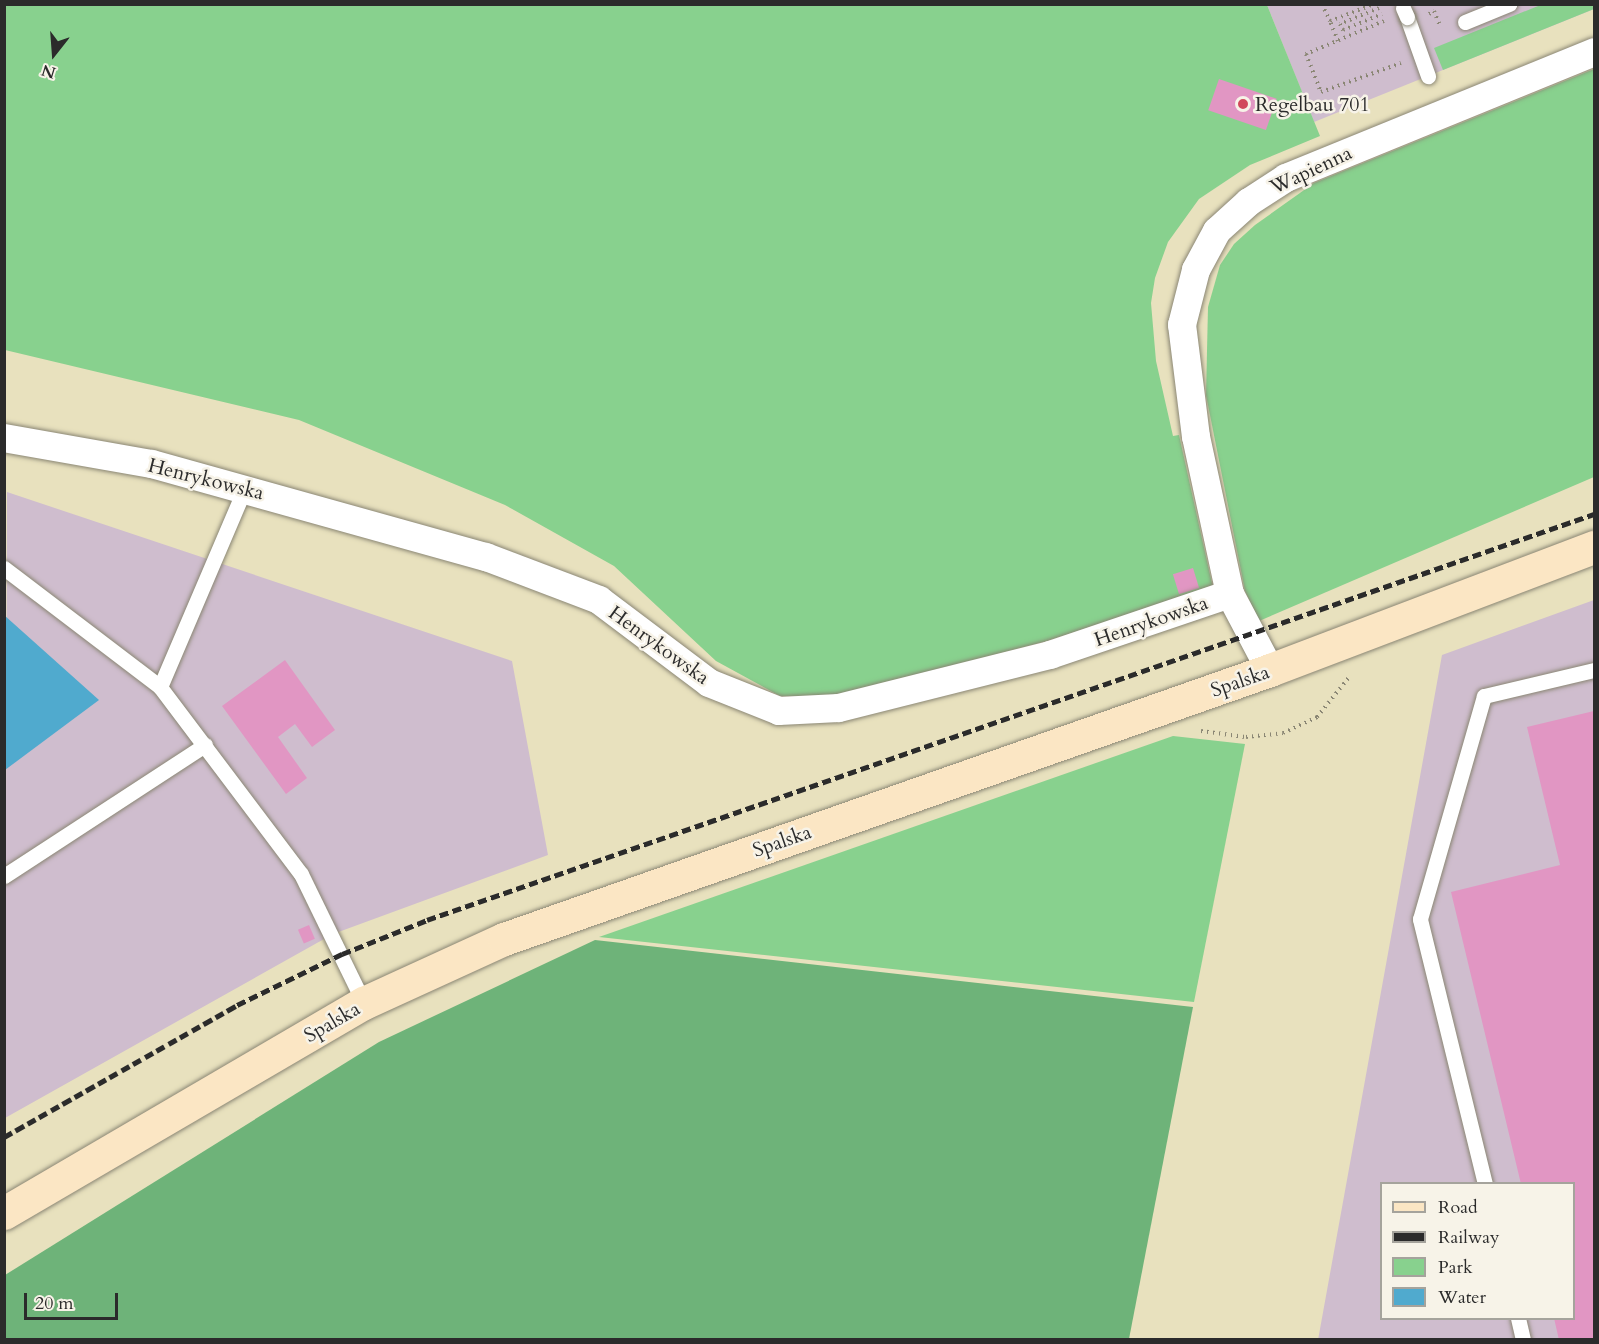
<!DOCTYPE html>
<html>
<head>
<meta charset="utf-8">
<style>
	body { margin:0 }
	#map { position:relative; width:1599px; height:1344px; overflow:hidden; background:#e8e1be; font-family:Cardo,serif }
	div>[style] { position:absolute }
	.industrial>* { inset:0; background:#cfbdce }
	.green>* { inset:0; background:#88d18e }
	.forest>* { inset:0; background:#6eb379 }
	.water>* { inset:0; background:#50aace }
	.building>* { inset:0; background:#e196c3; transform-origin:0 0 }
	.path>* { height:4px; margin-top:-2px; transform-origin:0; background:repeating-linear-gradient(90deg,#8a8674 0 1.5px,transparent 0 6px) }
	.roads { filter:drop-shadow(0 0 2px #8a8674) drop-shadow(0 0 2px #8a8674) }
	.lane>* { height:15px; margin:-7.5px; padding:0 7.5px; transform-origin:7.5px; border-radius:7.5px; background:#fff }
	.street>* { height:28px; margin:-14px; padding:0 14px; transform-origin:14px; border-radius:14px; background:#fff }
	.secondary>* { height:33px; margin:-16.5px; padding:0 16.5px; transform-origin:16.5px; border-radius:16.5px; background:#fbe6c4 }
	.rail>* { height:4.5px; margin-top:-2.25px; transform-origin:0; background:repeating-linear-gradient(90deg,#2b2b2b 0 9px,transparent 0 13.5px) }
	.bridges { filter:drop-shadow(0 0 2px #8a8674) drop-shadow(0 0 2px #8a8674) }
	.lane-bridge>* { height:15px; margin:-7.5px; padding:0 7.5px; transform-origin:7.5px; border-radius:7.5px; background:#fff }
	.dots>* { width:16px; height:16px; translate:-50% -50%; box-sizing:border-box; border:3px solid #f7f3e8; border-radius:50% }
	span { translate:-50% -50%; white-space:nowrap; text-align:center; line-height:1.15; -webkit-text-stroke:5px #f7f3e8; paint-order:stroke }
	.poi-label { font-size:20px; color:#2b2b2b }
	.left { translate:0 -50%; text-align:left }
	.street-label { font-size:20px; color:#2b2b2b }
	.frame { position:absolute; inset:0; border:6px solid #2b2b2b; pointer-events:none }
	.legend { position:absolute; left:1380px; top:1182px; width:195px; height:138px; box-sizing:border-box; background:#f7f3e8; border:2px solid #a5a39c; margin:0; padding:8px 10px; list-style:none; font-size:18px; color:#2b2b2b }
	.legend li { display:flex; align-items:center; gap:12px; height:30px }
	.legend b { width:30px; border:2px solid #a5a39c }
	.north { position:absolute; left:24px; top:24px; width:60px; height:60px; -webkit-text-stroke:4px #f7f3e8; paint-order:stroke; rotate:197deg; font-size:16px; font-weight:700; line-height:24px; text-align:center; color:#2b2b2b }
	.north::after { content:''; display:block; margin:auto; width:21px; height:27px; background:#2b2b2b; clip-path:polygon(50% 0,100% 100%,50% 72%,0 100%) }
	.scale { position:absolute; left:24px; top:1293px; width:94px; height:27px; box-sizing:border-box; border:3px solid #2b2b2b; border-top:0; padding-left:8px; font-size:18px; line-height:21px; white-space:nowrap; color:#2b2b2b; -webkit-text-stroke:4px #f7f3e8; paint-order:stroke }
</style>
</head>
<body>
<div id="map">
	<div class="industrial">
		<div style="clip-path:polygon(1594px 4px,1594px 9px,1314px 122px,1267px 5px)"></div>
		<div style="clip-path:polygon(7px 492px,512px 661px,548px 855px,333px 934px,5px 1118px)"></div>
		<div style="clip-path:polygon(evenodd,1594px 600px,1594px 1339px,1318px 1340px,1442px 655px,1594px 600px,1382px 1184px,1574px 1184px,1574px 1318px,1382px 1318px,1382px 1184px)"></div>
	</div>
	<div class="green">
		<div style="clip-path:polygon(1543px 4px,1594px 5px,1594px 9px,1443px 70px,1434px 48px)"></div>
		<div style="clip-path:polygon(5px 5px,1267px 5px,1320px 136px,1250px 165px,1199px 199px,1168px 242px,1155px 278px,1151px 303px,1156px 361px,1173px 436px,1179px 435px,1213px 588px,1047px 641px,838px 696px,780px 696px,716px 661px,614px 566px,505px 505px,299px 420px,5px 350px)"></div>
		<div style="clip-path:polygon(1594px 69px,1594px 477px,1259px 621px,1245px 591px,1206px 395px,1208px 307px,1220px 265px,1234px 244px,1255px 225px,1314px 183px)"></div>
		<div style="clip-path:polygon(1173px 736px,1245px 744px,1194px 1002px,599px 937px)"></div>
	</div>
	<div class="forest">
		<div style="clip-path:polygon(595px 940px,1193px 1007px,1129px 1339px,5px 1339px,5px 1275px,379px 1042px)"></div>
	</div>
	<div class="water">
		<div style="clip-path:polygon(4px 615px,99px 700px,5px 770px,4px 770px)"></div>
	</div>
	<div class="building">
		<div style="left:1219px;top:79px;width:61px;height:33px;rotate:19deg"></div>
		<div style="left:1193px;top:568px;width:21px;height:21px;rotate:73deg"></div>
		<div style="clip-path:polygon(285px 660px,335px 730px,312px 747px,295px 724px,278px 737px,307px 778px,286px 794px,222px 706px)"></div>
		<div style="clip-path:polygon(1594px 711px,1594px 1340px,1559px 1340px,1554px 1318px,1574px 1318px,1574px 1184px,1521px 1184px,1451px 892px,1560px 865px,1527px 727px)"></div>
		<div style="left:309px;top:925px;width:15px;height:12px;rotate:67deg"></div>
	</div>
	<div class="path">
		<div style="left:1322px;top:4px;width:19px;rotate:65deg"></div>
		<div style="left:1379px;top:8px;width:42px;rotate:157.7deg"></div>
		<div style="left:1340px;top:24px;width:7px;rotate:63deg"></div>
		<div style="left:1343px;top:30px;width:42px;rotate:-22.3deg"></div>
		<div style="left:1429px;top:14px;width:6px;rotate:-31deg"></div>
		<div style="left:1434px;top:11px;width:16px;rotate:68deg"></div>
		<div style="left:1384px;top:21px;width:85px;rotate:157.1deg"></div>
		<div style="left:1306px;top:54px;width:41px;rotate:68.5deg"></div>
		<div style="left:1321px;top:92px;width:85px;rotate:-19.9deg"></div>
		<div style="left:1338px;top:41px;width:22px;rotate:-112deg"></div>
		<div style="left:1330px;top:21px;width:47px;rotate:-21.1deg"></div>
		<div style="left:1201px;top:731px;width:45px;rotate:7.6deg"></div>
		<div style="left:1246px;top:737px;width:37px;rotate:-6deg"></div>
		<div style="left:1283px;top:733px;width:38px;rotate:-25deg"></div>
		<div style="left:1317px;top:717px;width:53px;rotate:-51.2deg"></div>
	</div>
	<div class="roads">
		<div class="lane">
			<div style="left:1407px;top:17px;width:63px;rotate:70.4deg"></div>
			<div style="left:1465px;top:22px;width:48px;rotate:-22.2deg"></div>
			<div style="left:4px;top:568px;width:196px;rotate:37.3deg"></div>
			<div style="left:160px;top:687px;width:234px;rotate:53deg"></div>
			<div style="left:301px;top:874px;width:144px;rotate:64deg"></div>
			<div style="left:160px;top:687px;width:216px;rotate:-66.9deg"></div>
			<div style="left:4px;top:876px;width:240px;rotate:-33.1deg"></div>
			<div style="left:1485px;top:1184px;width:273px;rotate:-103.8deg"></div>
			<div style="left:1420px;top:919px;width:232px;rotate:-74deg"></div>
			<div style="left:1484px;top:696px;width:113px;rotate:-13.3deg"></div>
			<div style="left:1518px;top:1318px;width:23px;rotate:77deg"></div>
		</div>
		<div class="street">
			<div style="left:4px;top:438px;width:150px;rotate:10deg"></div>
			<div style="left:152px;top:464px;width:347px;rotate:15.6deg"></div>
			<div style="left:486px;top:557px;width:121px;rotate:20.8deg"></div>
			<div style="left:599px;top:600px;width:138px;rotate:37deg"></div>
			<div style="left:709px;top:683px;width:75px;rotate:21.8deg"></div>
			<div style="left:779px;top:711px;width:60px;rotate:-2.9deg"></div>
			<div style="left:839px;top:708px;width:218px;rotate:-14.1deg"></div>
			<div style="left:1050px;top:655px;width:190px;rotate:-18.7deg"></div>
			<div style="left:1230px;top:594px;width:86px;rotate:62.2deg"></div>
			<div style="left:1230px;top:594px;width:161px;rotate:-102.2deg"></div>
			<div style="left:1196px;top:437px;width:113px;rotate:-97.1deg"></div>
			<div style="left:1182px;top:325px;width:57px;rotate:-75.7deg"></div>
			<div style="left:1196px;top:270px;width:44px;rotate:-61.7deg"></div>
			<div style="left:1217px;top:231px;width:43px;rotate:-42.2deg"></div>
			<div style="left:1249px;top:202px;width:44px;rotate:-33deg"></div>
			<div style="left:1286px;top:178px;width:333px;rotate:-22.2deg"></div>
		</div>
		<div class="secondary">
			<div style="left:4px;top:1213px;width:417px;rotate:-30.3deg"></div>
			<div style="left:364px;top:1003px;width:154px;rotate:-24.6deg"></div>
			<div style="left:504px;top:939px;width:812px;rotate:-19.35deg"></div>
			<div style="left:1270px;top:670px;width:347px;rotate:-20.8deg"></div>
		</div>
	</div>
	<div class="rail">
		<div style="left:4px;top:1137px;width:268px;rotate:-29.5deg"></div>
		<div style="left:237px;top:1005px;width:117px;rotate:-25.9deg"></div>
		<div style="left:342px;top:954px;width:92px;rotate:-21.8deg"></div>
		<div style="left:427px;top:920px;width:1236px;rotate:-19.18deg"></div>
	</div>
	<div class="bridges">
		<div class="lane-bridge">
			<div style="left:1403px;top:8px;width:10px;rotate:66deg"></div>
		</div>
	</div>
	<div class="dots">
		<div style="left:1243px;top:104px;background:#d1495b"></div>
	</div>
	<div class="poi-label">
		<span class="left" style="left:1255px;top:104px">Regelbau 701</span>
	</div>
	<div class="street-label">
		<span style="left:1311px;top:170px;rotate:-25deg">Wapienna</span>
		<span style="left:206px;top:479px;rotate:14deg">Henrykowska</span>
		<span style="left:1151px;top:621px;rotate:-19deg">Henrykowska</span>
		<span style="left:659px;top:645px;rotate:36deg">Henrykowska</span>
		<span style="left:1240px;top:681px;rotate:-19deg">Spalska</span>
		<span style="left:782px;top:841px;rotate:-19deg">Spalska</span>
		<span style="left:332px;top:1022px;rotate:-30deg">Spalska</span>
	</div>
	<div class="frame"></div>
	<ul class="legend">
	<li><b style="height:8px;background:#fbe6c4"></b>Road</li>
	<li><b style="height:8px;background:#2b2b2b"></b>Railway</li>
	<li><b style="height:16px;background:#88d18e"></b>Park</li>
	<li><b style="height:16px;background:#50aace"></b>Water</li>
	</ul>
	<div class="north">N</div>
	<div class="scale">20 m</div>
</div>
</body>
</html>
